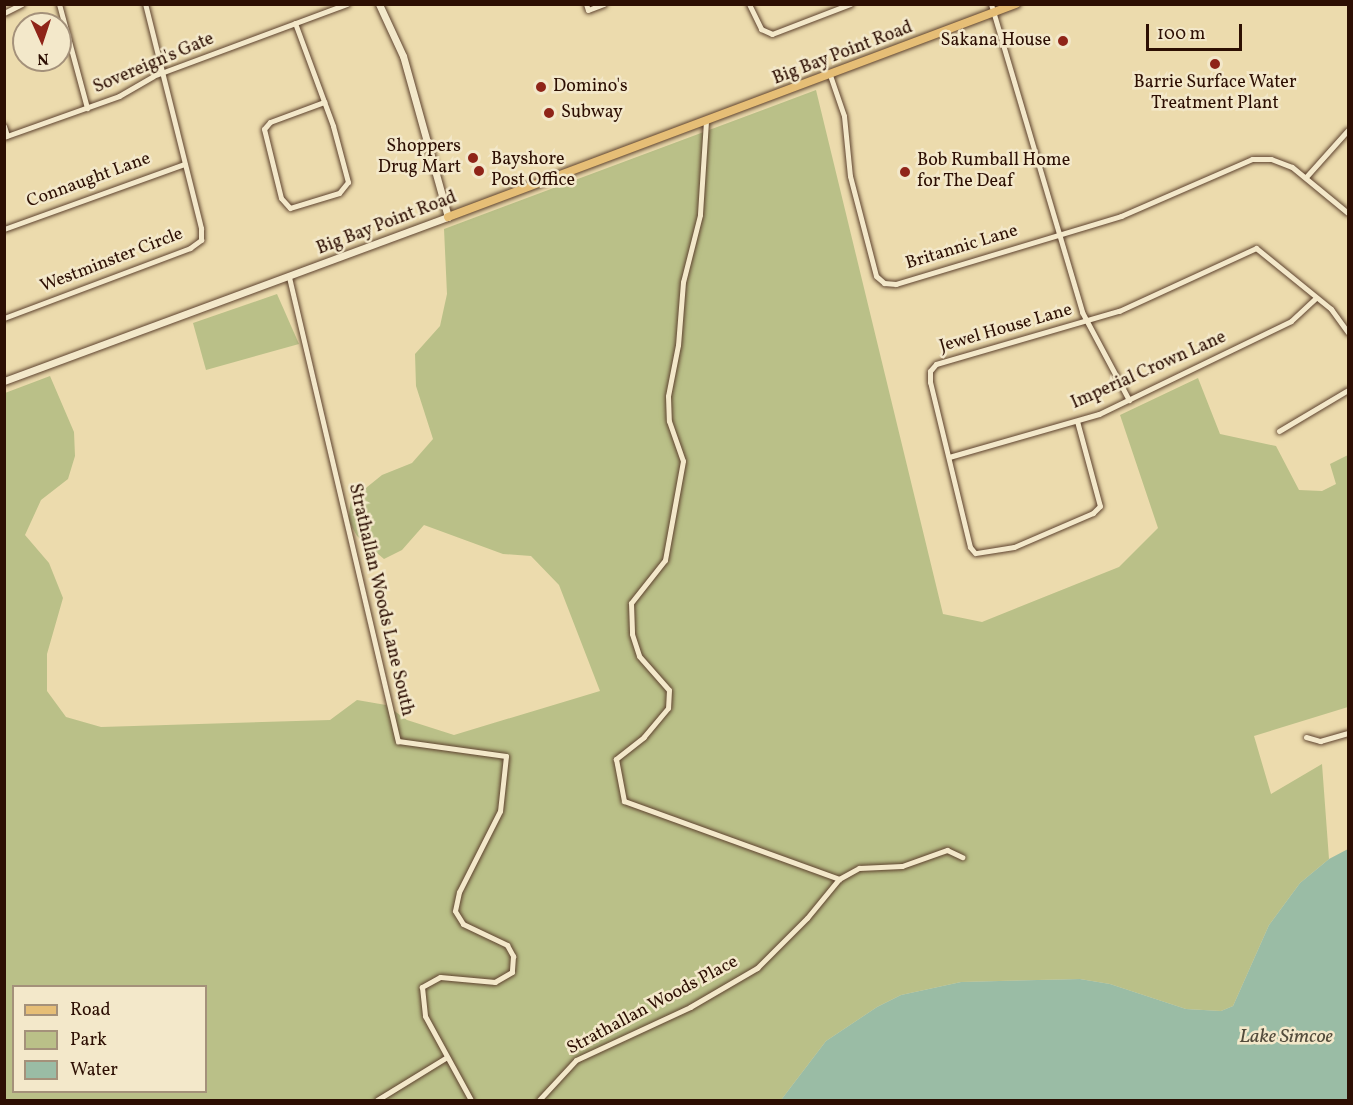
<!DOCTYPE html>
<html>
<head>
<meta charset="utf-8">
<style>
	body { margin:0 }
	#map { position:relative; width:1353px; height:1105px; overflow:hidden; background:#ecdbad; font-family:Vollkorn,serif }
	div>[style] { position:absolute }
	.green>* { inset:0; background:#bac088 }
	.water>* { inset:0; background:#9abca5 }
	.roads { filter:drop-shadow(0 0 2px #5d422e) drop-shadow(0 0 2px #5d422e) }
	.street>* { height:5px; margin:-2.5px; padding:0 2.5px; transform-origin:2.5px; border-radius:2.5px; background:#f3e8ca }
	.secondary>* { height:7px; margin:-3.5px; padding:0 3.5px; transform-origin:3.5px; border-radius:3.5px; background:#f3e8ca }
	.primary>* { height:8px; margin:-4px; padding:0 4px; transform-origin:4px; border-radius:4px; background:#e6be76 }
	.dots>* { width:16px; height:16px; translate:-50% -50%; box-sizing:border-box; border:3px solid #f3e8ca; border-radius:50% }
	span { translate:-50% -50%; white-space:nowrap; text-align:center; line-height:1.15; -webkit-text-stroke:5px #f3e8ca; paint-order:stroke }
	.poi-label { font-size:18px; color:#2d0f03 }
	.right { translate:-100% -50%; text-align:right }
	.left { translate:0 -50%; text-align:left }
	.street-label { font-size:18px; color:#2d0f03 }
	.water-label { font-size:20px; color:#534c3c; font-style:italic }
	.frame { position:absolute; inset:0; border:6px solid #2d0f03; pointer-events:none }
	.legend { position:absolute; left:12px; top:985px; width:195px; height:108px; box-sizing:border-box; background:#f3e8ca; border:2px solid #a4917a; margin:0; padding:8px 10px; list-style:none; font-size:18px; color:#2d0f03 }
	.legend li { display:flex; align-items:center; gap:12px; height:30px }
	.legend b { width:30px; border:2px solid #a4917a }
	.north { position:absolute; left:12px; top:12px; width:60px; height:60px; box-sizing:border-box; background:#f3e8ca; border:2px solid #a4917a; border-radius:50%; rotate:177deg; font-size:16px; font-weight:700; line-height:24px; text-align:center; color:#2d0f03 }
	.north::after { content:''; display:block; margin:auto; width:21px; height:27px; background:#8f2418; clip-path:polygon(50% 0,100% 100%,50% 72%,0 100%) }
	.scale { position:absolute; left:1146px; top:24px; width:96px; height:27px; box-sizing:border-box; border:3px solid #2d0f03; border-top:0; padding-left:8px; font-size:18px; line-height:21px; white-space:nowrap; color:#2d0f03; -webkit-text-stroke:4px #f3e8ca; paint-order:stroke }
</style>
</head>
<body>
<div id="map">
	<div class="green">
		<div style="clip-path:polygon(evenodd,816px 90px,943px 614px,982px 622px,1119px 567px,1158px 528px,1120px 415px,1198px 378px,1220px 434px,1276px 446px,1299px 490px,1322px 491px,1336px 484px,1330px 464px,1348px 455px,1348px 707px,1254px 736px,1271px 794px,1322px 764px,1329px 859px,1300px 883px,1269px 925px,1233px 1006px,1221px 1011px,1186px 1009px,1110px 984px,1080px 979px,961px 982px,901px 995px,877px 1007px,826px 1041px,781px 1100px,5px 1100px,5px 393px,50px 376px,74px 432px,75px 456px,68px 479px,41px 500px,25px 535px,49px 563px,63px 598px,47px 654px,47px 691px,66px 717px,101px 727px,330px 720px,357px 700px,386px 705px,407px 720px,454px 735px,600px 691px,559px 585px,531px 556px,503px 554px,424px 525px,402px 550px,384px 559px,357px 536px,348px 520px,351px 500px,382px 475px,412px 463px,433px 439px,416px 386px,415px 354px,440px 326px,447px 294px,444px 229px,816px 90px,14px 986px,206px 986px,206px 1092px,14px 1092px,14px 986px)"></div>
		<div style="clip-path:polygon(277px 294px,299px 344px,206px 370px,193px 323px)"></div>
	</div>
	<div class="water">
		<div style="clip-path:polygon(1348px 849px,1348px 1100px,781px 1100px,826px 1041px,877px 1007px,901px 995px,961px 982px,1080px 979px,1110px 984px,1186px 1009px,1221px 1011px,1233px 1006px,1269px 925px,1300px 883px,1329px 859px)"></div>
	</div>
	<div class="roads">
		<div class="street">
			<div style="left:59px;top:4px;width:108px;rotate:74.9deg"></div>
			<div style="left:586px;top:4px;width:6px;rotate:72deg"></div>
			<div style="left:588px;top:10px;width:17px;rotate:-21deg"></div>
			<div style="left:749px;top:4px;width:28px;rotate:64deg"></div>
			<div style="left:761px;top:29px;width:12px;rotate:24deg"></div>
			<div style="left:772px;top:34px;width:84px;rotate:-21deg"></div>
			<div style="left:991px;top:4px;width:321px;rotate:73.5deg"></div>
			<div style="left:1082px;top:312px;width:100px;rotate:61.9deg"></div>
			<div style="left:4px;top:13px;width:20px;rotate:-27deg"></div>
			<div style="left:295px;top:23px;width:110px;rotate:69.7deg"></div>
			<div style="left:333px;top:126px;width:58px;rotate:75deg"></div>
			<div style="left:348px;top:182px;width:14px;rotate:129deg"></div>
			<div style="left:339px;top:193px;width:51px;rotate:163deg"></div>
			<div style="left:290px;top:208px;width:13px;rotate:-132deg"></div>
			<div style="left:281px;top:198px;width:71px;rotate:-103.8deg"></div>
			<div style="left:264px;top:129px;width:9px;rotate:-49deg"></div>
			<div style="left:270px;top:122px;width:58px;rotate:-20.3deg"></div>
			<div style="left:830px;top:75px;width:43px;rotate:71.1deg"></div>
			<div style="left:844px;top:116px;width:60px;rotate:84.3deg"></div>
			<div style="left:850px;top:176px;width:103px;rotate:75.4deg"></div>
			<div style="left:876px;top:276px;width:11px;rotate:41deg"></div>
			<div style="left:884px;top:283px;width:12px;rotate:5deg"></div>
			<div style="left:896px;top:284px;width:235px;rotate:-16.8deg"></div>
			<div style="left:1121px;top:216px;width:143px;rotate:-23.5deg"></div>
			<div style="left:1252px;top:159px;width:19px"></div>
			<div style="left:1271px;top:159px;width:22px;rotate:21deg"></div>
			<div style="left:1292px;top:167px;width:72px;rotate:39.4deg"></div>
			<div style="left:706px;top:121px;width:94px;rotate:93.7deg"></div>
			<div style="left:700px;top:215px;width:69px;rotate:104.2deg"></div>
			<div style="left:683px;top:282px;width:63px;rotate:94.5deg"></div>
			<div style="left:678px;top:345px;width:52px;rotate:101.1deg"></div>
			<div style="left:668px;top:396px;width:25px;rotate:88deg"></div>
			<div style="left:669px;top:421px;width:42px;rotate:70.7deg"></div>
			<div style="left:683px;top:461px;width:101px;rotate:100.3deg"></div>
			<div style="left:665px;top:560px;width:55px;rotate:128.3deg"></div>
			<div style="left:631px;top:603px;width:31px;rotate:88deg"></div>
			<div style="left:632px;top:634px;width:23px;rotate:72deg"></div>
			<div style="left:639px;top:656px;width:45px;rotate:48.6deg"></div>
			<div style="left:669px;top:690px;width:18px;rotate:93deg"></div>
			<div style="left:668px;top:708px;width:38px;rotate:130deg"></div>
			<div style="left:644px;top:737px;width:36px;rotate:142deg"></div>
			<div style="left:616px;top:759px;width:43px;rotate:79.2deg"></div>
			<div style="left:624px;top:801px;width:229px;rotate:19.9deg"></div>
			<div style="left:4px;top:126px;width:10px;rotate:73deg"></div>
			<div style="left:4px;top:137px;width:122px;rotate:-19.6deg"></div>
			<div style="left:119px;top:96px;width:39px;rotate:-30deg"></div>
			<div style="left:153px;top:76px;width:207px;rotate:-20.4deg"></div>
			<div style="left:1306px;top:177px;width:63px;rotate:-48.2deg"></div>
			<div style="left:4px;top:229px;width:192px;rotate:-19.8deg"></div>
			<div style="left:289px;top:277px;width:477px;rotate:76.8deg"></div>
			<div style="left:398px;top:741px;width:109px;rotate:7.9deg"></div>
			<div style="left:506px;top:756px;width:55px;rotate:96.2deg"></div>
			<div style="left:500px;top:811px;width:91px;rotate:116.8deg"></div>
			<div style="left:459px;top:892px;width:19px;rotate:102deg"></div>
			<div style="left:455px;top:911px;width:15px;rotate:58deg"></div>
			<div style="left:463px;top:924px;width:49px;rotate:25.5deg"></div>
			<div style="left:507px;top:945px;width:13px;rotate:61deg"></div>
			<div style="left:513px;top:956px;width:16px;rotate:94deg"></div>
			<div style="left:512px;top:972px;width:20px;rotate:150deg"></div>
			<div style="left:495px;top:982px;width:55px;rotate:-174.8deg"></div>
			<div style="left:440px;top:977px;width:21px;rotate:151deg"></div>
			<div style="left:422px;top:987px;width:29px;rotate:84deg"></div>
			<div style="left:425px;top:1016px;width:96px;rotate:61.3deg"></div>
			<div style="left:4px;top:318px;width:199px;rotate:-20.6deg"></div>
			<div style="left:190px;top:248px;width:14px;rotate:-36deg"></div>
			<div style="left:201px;top:240px;width:12px;rotate:-90deg"></div>
			<div style="left:201px;top:228px;width:231px;rotate:-104deg"></div>
			<div style="left:1077px;top:421px;width:88px;rotate:74.9deg"></div>
			<div style="left:1100px;top:506px;width:10px;rotate:135deg"></div>
			<div style="left:1093px;top:513px;width:86px;rotate:156.7deg"></div>
			<div style="left:1014px;top:547px;width:39px;rotate:171deg"></div>
			<div style="left:975px;top:553px;width:8px;rotate:-130deg"></div>
			<div style="left:970px;top:547px;width:170px;rotate:-103.6deg"></div>
			<div style="left:930px;top:382px;width:11px;rotate:-90deg"></div>
			<div style="left:930px;top:371px;width:9px;rotate:-49deg"></div>
			<div style="left:936px;top:364px;width:191px;rotate:-16.2deg"></div>
			<div style="left:1119px;top:311px;width:151px;rotate:-24.7deg"></div>
			<div style="left:1256px;top:248px;width:97px;rotate:39.1deg"></div>
			<div style="left:1331px;top:309px;width:29px;rotate:54deg"></div>
			<div style="left:1279px;top:431px;width:80px;rotate:-30.7deg"></div>
			<div style="left:949px;top:457px;width:156px;rotate:-16deg"></div>
			<div style="left:1099px;top:414px;width:213px;rotate:-25.8deg"></div>
			<div style="left:1291px;top:321px;width:34px;rotate:-43deg"></div>
			<div style="left:1306px;top:737px;width:15px;rotate:16deg"></div>
			<div style="left:1320px;top:741px;width:29px;rotate:-16deg"></div>
			<div style="left:377px;top:1100px;width:82px;rotate:-31.6deg"></div>
			<div style="left:539px;top:1100px;width:54px;rotate:-47.2deg"></div>
			<div style="left:576px;top:1060px;width:126px;rotate:-24.9deg"></div>
			<div style="left:690px;top:1007px;width:78px;rotate:-30.2deg"></div>
			<div style="left:757px;top:968px;width:71px;rotate:-45deg"></div>
			<div style="left:807px;top:918px;width:50px;rotate:-50.6deg"></div>
			<div style="left:839px;top:879px;width:23px;rotate:-29deg"></div>
			<div style="left:859px;top:868px;width:43px;rotate:-2.7deg"></div>
			<div style="left:902px;top:866px;width:48px;rotate:-19.6deg"></div>
			<div style="left:947px;top:850px;width:17px;rotate:25deg"></div>
		</div>
		<div class="secondary">
			<div style="left:4px;top:381px;width:473px;rotate:-20.3deg"></div>
			<div style="left:448px;top:217px;width:167px;rotate:-105.6deg"></div>
			<div style="left:403px;top:56px;width:57px;rotate:-114.8deg"></div>
		</div>
		<div class="primary">
			<div style="left:448px;top:217px;width:607px;rotate:-20.56deg"></div>
		</div>
	</div>
	<div class="dots">
		<div style="left:1063px;top:41px;background:#8f2418"></div>
		<div style="left:1215px;top:64px;background:#8f2418"></div>
		<div style="left:541px;top:87px;background:#8f2418"></div>
		<div style="left:549px;top:113px;background:#8f2418"></div>
		<div style="left:473px;top:158px;background:#8f2418"></div>
		<div style="left:479px;top:171px;background:#8f2418"></div>
		<div style="left:905px;top:172px;background:#8f2418"></div>
	</div>
	<div class="poi-label">
		<span class="right" style="left:1051px;top:41px">Sakana House</span>
		<span style="left:1215px;top:94px">Barrie Surface Water<br>Treatment Plant</span>
		<span class="left" style="left:553px;top:87px">Domino's</span>
		<span class="left" style="left:561px;top:113px">Subway</span>
		<span class="right" style="left:461px;top:158px">Shoppers<br>Drug Mart</span>
		<span class="left" style="left:491px;top:171px">Bayshore<br>Post Office</span>
		<span class="left" style="left:917px;top:172px">Bob Rumball Home<br>for The Deaf</span>
	</div>
	<div class="street-label">
		<span style="left:843px;top:54px;rotate:-21deg">Big Bay Point Road</span>
		<span style="left:154px;top:64px;rotate:-23deg">Sovereign's Gate</span>
		<span style="left:89px;top:181px;rotate:-20deg">Connaught Lane</span>
		<span style="left:387px;top:224px;rotate:-21deg">Big Bay Point Road</span>
		<span style="left:962px;top:248px;rotate:-17deg">Britannic Lane</span>
		<span style="left:112px;top:261px;rotate:-21deg">Westminster Circle</span>
		<span style="left:1006px;top:329px;rotate:-16deg">Jewel House Lane</span>
		<span style="left:1149px;top:371px;rotate:-24deg">Imperial Crown Lane</span>
		<span style="left:380px;top:600px;rotate:77deg">Strathallan Woods Lane South</span>
		<span style="left:653px;top:1006px;rotate:-28deg">Strathallan Woods Place</span>
	</div>
	<div class="water-label">
		<span style="left:1286px;top:1037px">Lake Simcoe</span>
	</div>
	<div class="frame"></div>
	<ul class="legend">
	<li><b style="height:8px;background:#e6be76"></b>Road</li>
	<li><b style="height:16px;background:#bac088"></b>Park</li>
	<li><b style="height:16px;background:#9abca5"></b>Water</li>
	</ul>
	<div class="north">N</div>
	<div class="scale">100 m</div>
</div>
</body>
</html>
